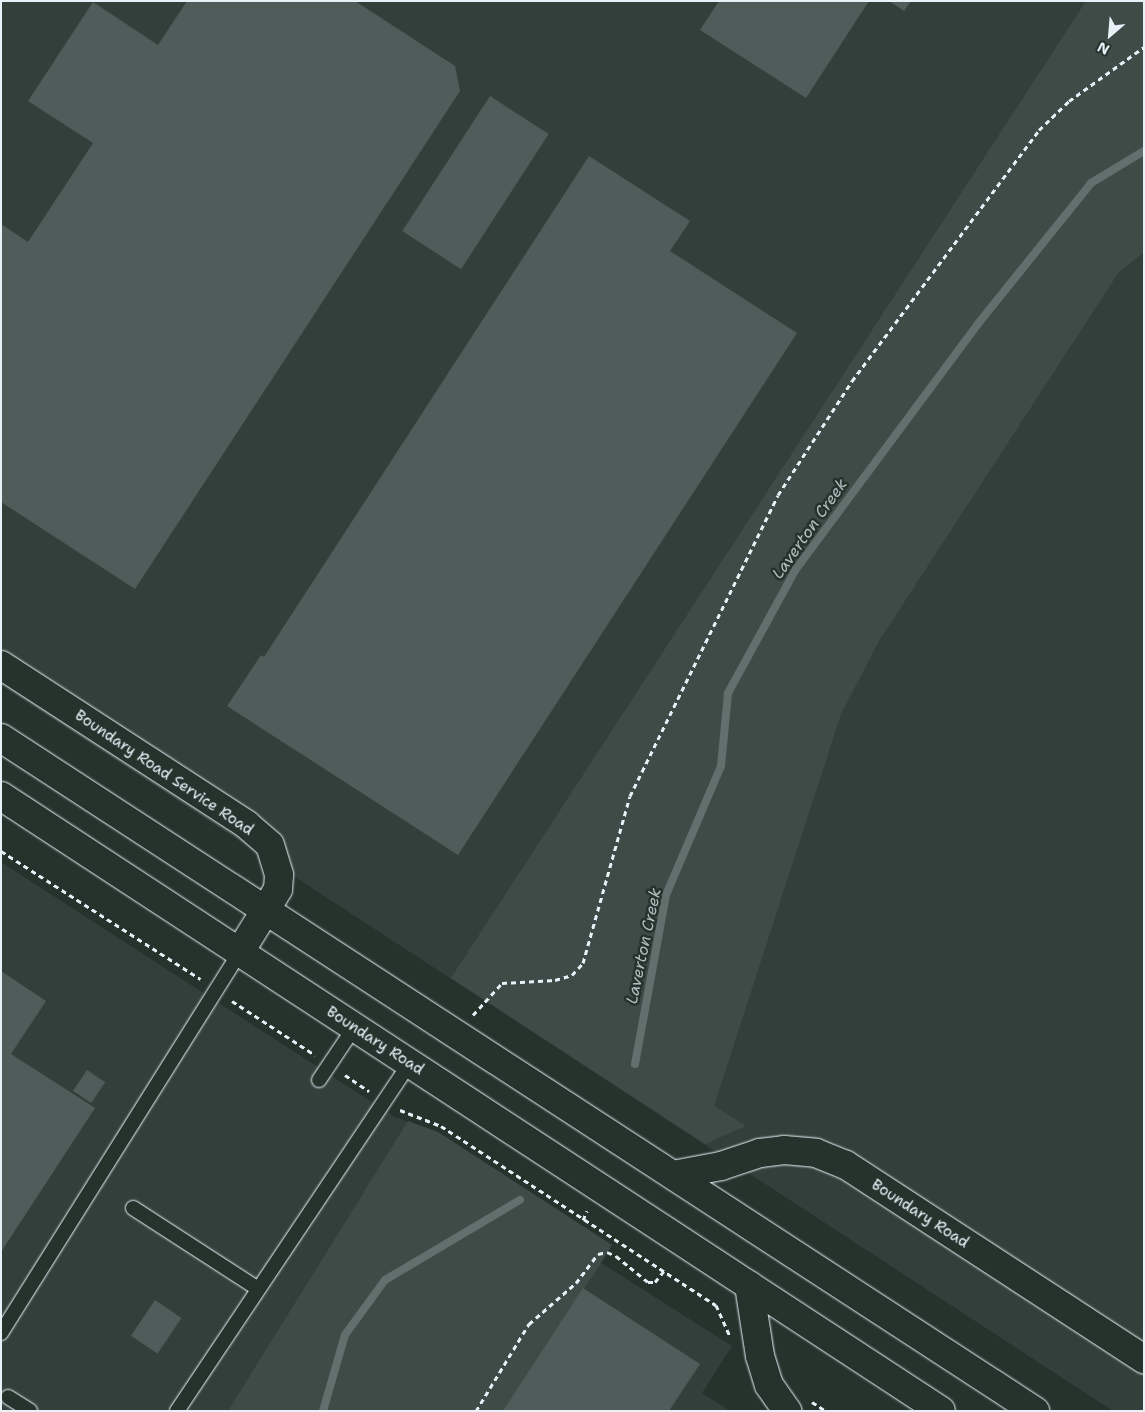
<!DOCTYPE html>
<html>
<head>
<meta charset="utf-8">
<style>
	body { margin:0 }
	#map { position:relative; width:1145px; height:1412px; overflow:hidden; background:#26332d; font-family:"Shantell Sans",sans-serif }
	div>[style] { position:absolute }
	.built>* { inset:0; background:#333f3a }
	.green>* { inset:0; background:#3e4b47 }
	.stream>* { height:8px; margin:-4px; padding:0 4px; transform-origin:4px; border-radius:4px; background:#636f6d }
	.building>* { inset:0; background:#505c59; transform-origin:0 0 }
	.path>* { height:3px; margin-top:-1.5px; transform-origin:0; background:repeating-linear-gradient(90deg,#e8f1f8 0 5px,transparent 0 9px) }
	.roads { filter:drop-shadow(0 0 1px #e8f1f8) drop-shadow(0 0 1px #e8f1f8) }
	.service>* { height:14px; margin:-7px; padding:0 7px; transform-origin:7px; border-radius:7px; background:#26332d }
	.minor>* { height:28px; margin:-14px; padding:0 14px; transform-origin:14px; border-radius:14px; background:#26332d }
	.secondary>* { height:28px; margin:-14px; padding:0 14px; transform-origin:14px; border-radius:14px; background:#26332d }
	span { translate:-50% -50%; white-space:nowrap; text-align:center; line-height:1.15; -webkit-text-stroke:5px #26332d; paint-order:stroke }
	.street-label { font-size:15px; color:#e8f1f8 }
	.water-label { font-size:16px; color:#b3bdc0; font-style:italic }
	.frame { position:absolute; inset:0; border:2px solid #e8f1f8; pointer-events:none }
	.north { position:absolute; left:1085px; top:10px; width:50px; height:50px; -webkit-text-stroke:4px #26332d; paint-order:stroke; rotate:207deg; font-size:14px; font-weight:700; line-height:20px; text-align:center; color:#e8f1f8 }
	.north::after { content:''; display:block; margin:auto; width:18px; height:22px; background:#e8f1f8; clip-path:polygon(50% 0,100% 100%,50% 72%,0 100%) }
</style>
</head>
<body>
<div id="map">
	<div class="built">
		<div style="clip-path:polygon(1px 1px,1144px 1px,1144px 1411px,1113px 1411px,1px 685px)"></div>
		<div style="clip-path:polygon(1px 862px,395px 1117px,438px 1132px,612px 1245px,601px 1263px,732px 1346px,702px 1393px,730px 1411px,1px 1411px)"></div>
	</div>
	<div class="green">
		<div style="clip-path:polygon(1086px 1px,1144px 1px,1144px 252px,1119px 272px,879px 641px,841px 714px,714px 1106px,746px 1126px,705px 1144px,451px 978px)"></div>
		<div style="clip-path:polygon(408px 1121px,438px 1132px,612px 1245px,601px 1263px,504px 1411px,228px 1411px)"></div>
	</div>
	<div class="stream">
		<div style="left:635px;top:1064px;width:172px;rotate:-79.6deg"></div>
		<div style="left:666px;top:895px;width:140px;rotate:-66.9deg"></div>
		<div style="left:721px;top:766px;width:73px;rotate:-84.5deg"></div>
		<div style="left:728px;top:693px;width:141px;rotate:-61.3deg"></div>
		<div style="left:796px;top:569px;width:304px;rotate:-53.4deg"></div>
		<div style="left:977px;top:325px;width:182px;rotate:-51.2deg"></div>
		<div style="left:1091px;top:183px;width:62px;rotate:-31.1deg"></div>
		<div style="left:323px;top:1411px;width:79px;rotate:-73.9deg"></div>
		<div style="left:345px;top:1335px;width:68px;rotate:-54deg"></div>
		<div style="left:385px;top:1280px;width:157px;rotate:-30.7deg"></div>
	</div>
	<div class="building">
		<div style="clip-path:polygon(187px 1px,355px 1px,455px 66px,460px 91px,135px 589px,1px 502px,1px 224px,28px 242px,93px 143px,28px 101px,93px 2px,158px 45px)"></div>
		<div style="clip-path:polygon(719px 1px,869px 1px,806px 98px,700px 30px)"></div>
		<div style="clip-path:polygon(889px 1px,911px 1px,904px 11px)"></div>
		<div style="left:490px;top:96px;width:70px;height:161px;rotate:33deg"></div>
		<div style="clip-path:polygon(589px 156px,690px 221px,670px 251px,797px 333px,458px 855px,227px 706px,261px 655px,264px 657px)"></div>
		<div style="clip-path:polygon(1px 971px,46px 1001px,11px 1054px,95px 1108px,1px 1252px)"></div>
		<div style="left:87px;top:1070px;width:22px;height:25px;rotate:34deg"></div>
		<div style="clip-path:polygon(583px 1288px,700px 1364px,669px 1411px,503px 1411px)"></div>
		<div style="left:155px;top:1300px;width:32px;height:43px;rotate:34deg"></div>
	</div>
	<div class="path">
		<div style="left:1px;top:851px;width:237px;rotate:32.7deg"></div>
		<div style="left:232px;top:1001px;width:99px;rotate:33deg"></div>
		<div style="left:473px;top:1015px;width:43px;rotate:-47.8deg"></div>
		<div style="left:502px;top:983px;width:53px;rotate:-3.2deg"></div>
		<div style="left:555px;top:980px;width:18px;rotate:-16deg"></div>
		<div style="left:572px;top:975px;width:16px;rotate:-47deg"></div>
		<div style="left:583px;top:963px;width:173px;rotate:-74.3deg"></div>
		<div style="left:630px;top:796px;width:335px;rotate:-63.8deg"></div>
		<div style="left:778px;top:495px;width:136px;rotate:-57deg"></div>
		<div style="left:852px;top:381px;width:313px;rotate:-53.3deg"></div>
		<div style="left:1039px;top:130px;width:42px;rotate:-44deg"></div>
		<div style="left:1069px;top:101px;width:92px;rotate:-35.8deg"></div>
		<div style="left:345px;top:1075px;width:29px;rotate:34deg"></div>
		<div style="left:400px;top:1110px;width:44px;rotate:21.3deg"></div>
		<div style="left:441px;top:1126px;width:328px;rotate:33.1deg"></div>
		<div style="left:716px;top:1305px;width:35px;rotate:66deg"></div>
		<div style="left:583px;top:1220px;width:10px;rotate:-66deg"></div>
		<div style="left:812px;top:1402px;width:17px;rotate:33deg"></div>
		<div style="left:476px;top:1411px;width:102px;rotate:-58.7deg"></div>
		<div style="left:529px;top:1324px;width:62px;rotate:-41.1deg"></div>
		<div style="left:576px;top:1283px;width:36px;rotate:-53deg"></div>
		<div style="left:598px;top:1254px;width:9px;rotate:-13deg"></div>
		<div style="left:607px;top:1252px;width:10px;rotate:24deg"></div>
		<div style="left:616px;top:1256px;width:41px;rotate:39.1deg"></div>
		<div style="left:648px;top:1282px;width:7px"></div>
		<div style="left:655px;top:1282px;width:14px;rotate:-51deg"></div>
	</div>
	<div class="roads">
		<div class="service">
			<div style="left:319px;top:1080px;width:63px;rotate:-56.1deg"></div>
			<div style="left:133px;top:1208px;width:149px;rotate:32.9deg"></div>
			<div style="left:1px;top:1333px;width:448px;rotate:-57.9deg"></div>
			<div style="left:8px;top:1397px;width:26px;rotate:32deg"></div>
			<div style="left:177px;top:1411px;width:417px;rotate:-56.2deg"></div>
		</div>
		<div class="minor">
			<div style="left:1px;top:665px;width:293px;rotate:33deg"></div>
			<div style="left:247px;top:825px;width:30px;rotate:41deg"></div>
			<div style="left:270px;top:845px;width:31px;rotate:73deg"></div>
			<div style="left:279px;top:875px;width:14px;rotate:94deg"></div>
			<div style="left:278px;top:889px;width:22px;rotate:120deg"></div>
			<div style="left:673px;top:1175px;width:49px;rotate:-10.6deg"></div>
			<div style="left:721px;top:1166px;width:41px;rotate:-18.4deg"></div>
			<div style="left:760px;top:1153px;width:24px;rotate:-7deg"></div>
			<div style="left:784px;top:1150px;width:32px;rotate:5deg"></div>
			<div style="left:816px;top:1153px;width:32px;rotate:22deg"></div>
			<div style="left:846px;top:1165px;width:356px;rotate:33.1deg"></div>
			<div style="left:749px;top:1285px;width:72px;rotate:81.2deg"></div>
			<div style="left:760px;top:1356px;width:30px;rotate:73deg"></div>
			<div style="left:769px;top:1385px;width:32px;rotate:55deg"></div>
		</div>
		<div class="secondary">
			<div style="left:1px;top:738px;width:1234px;rotate:33.06deg"></div>
			<div style="left:1px;top:796px;width:1123px;rotate:33.19deg"></div>
			<div style="left:239px;top:953px;width:53px;rotate:-58.1deg"></div>
		</div>
	</div>
	<div class="street-label">
		<span style="left:164px;top:773px;rotate:34deg">Boundary Road Service Road</span>
		<span style="left:375px;top:1041px;rotate:33deg">Boundary Road</span>
		<span style="left:920px;top:1214px;rotate:33deg">Boundary Road</span>
	</div>
	<div class="water-label">
		<span style="left:810px;top:529px;rotate:-55deg">Laverton Creek</span>
		<span style="left:644px;top:946px;rotate:-78deg">Laverton Creek</span>
	</div>
	<div class="frame"></div>
	<div class="north">N</div>
</div>
</body>
</html>
